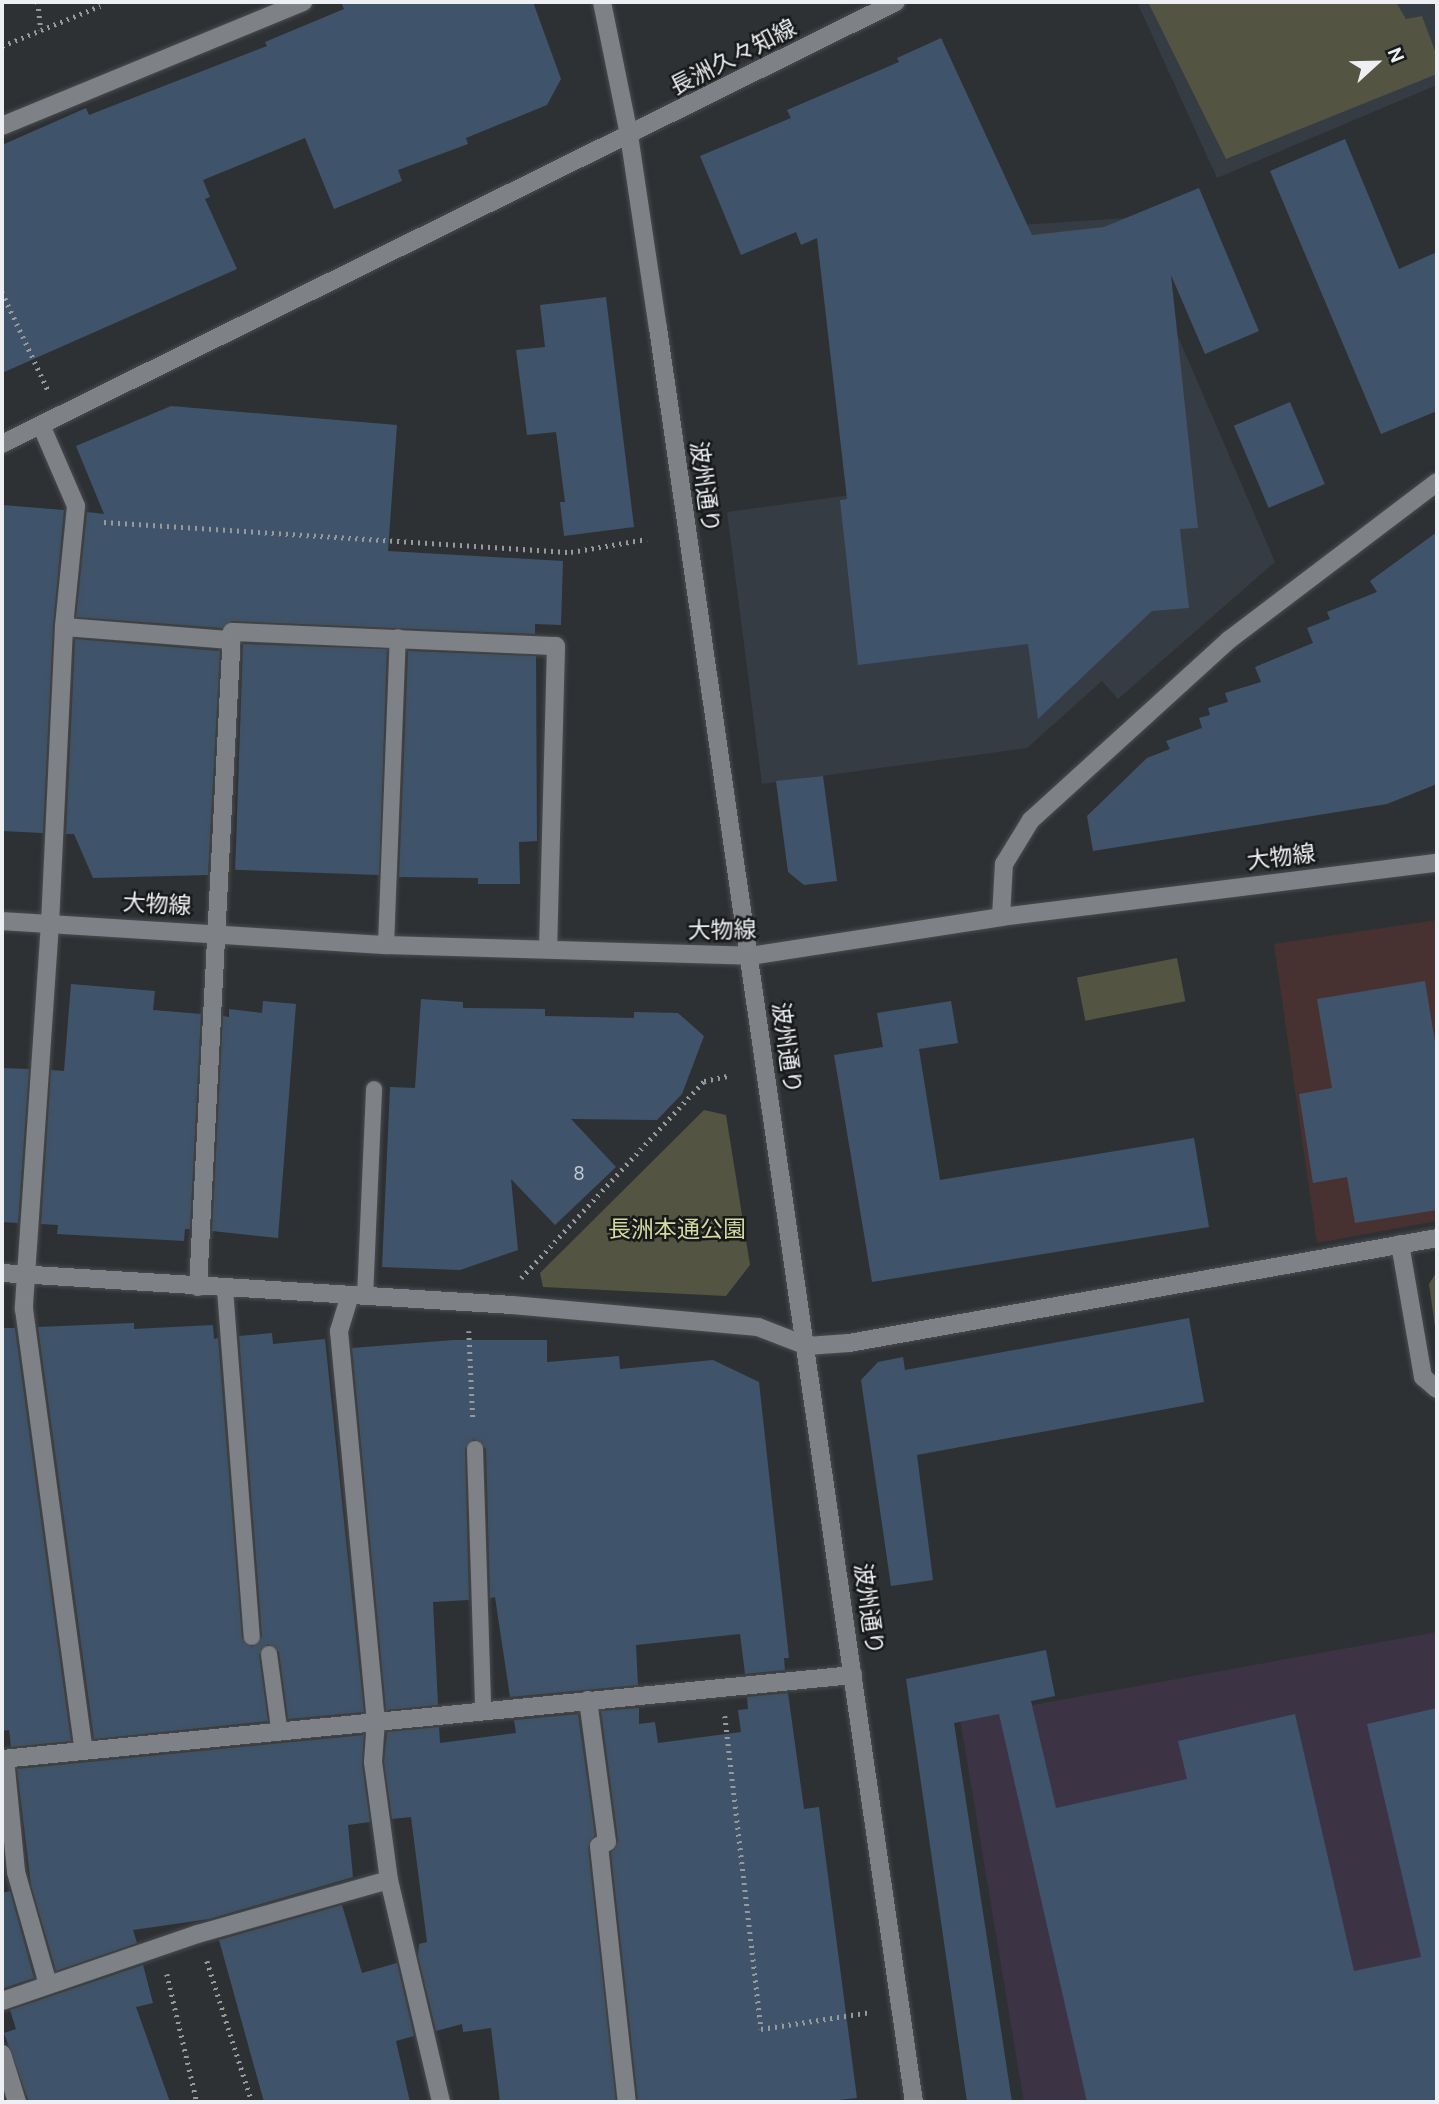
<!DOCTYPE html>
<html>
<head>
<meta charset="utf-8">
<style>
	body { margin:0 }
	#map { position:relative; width:1439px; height:2104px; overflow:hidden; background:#2e3134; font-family:"DM Sans","Noto Sans JP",sans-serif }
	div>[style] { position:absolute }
	.commercial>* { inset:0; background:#473231 }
	.industrial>* { inset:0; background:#3c3445 }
	.built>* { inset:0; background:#353c44 }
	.green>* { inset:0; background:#535441; transform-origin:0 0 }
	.building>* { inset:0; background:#3f546a; transform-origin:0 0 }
	.path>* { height:4.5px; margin-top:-2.25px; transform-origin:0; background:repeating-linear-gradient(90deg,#97999c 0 2px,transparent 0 7px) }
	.roads { filter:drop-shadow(0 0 2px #4a4c4f) drop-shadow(0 0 2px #4a4c4f) }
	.service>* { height:16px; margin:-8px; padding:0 8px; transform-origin:8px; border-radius:8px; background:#7e8286 }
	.minor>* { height:18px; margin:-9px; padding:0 9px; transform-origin:9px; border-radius:9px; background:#7e8286 }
	.tertiary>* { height:18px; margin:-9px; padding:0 9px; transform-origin:9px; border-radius:9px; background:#7e8286 }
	span { translate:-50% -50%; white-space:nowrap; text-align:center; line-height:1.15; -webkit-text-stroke:5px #17191a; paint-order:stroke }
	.number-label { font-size:19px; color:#c2c8d0 }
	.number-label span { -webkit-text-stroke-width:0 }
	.street-label { font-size:23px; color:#edeff2 }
	.park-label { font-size:23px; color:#d4d9a0 }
	.frame { position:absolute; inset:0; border:4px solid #edeff2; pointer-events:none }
	.north { position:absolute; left:1341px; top:28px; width:70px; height:70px; -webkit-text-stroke:5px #17191a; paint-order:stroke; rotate:68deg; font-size:19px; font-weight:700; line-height:28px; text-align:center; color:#edeff2 }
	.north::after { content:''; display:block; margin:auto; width:24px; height:32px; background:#edeff2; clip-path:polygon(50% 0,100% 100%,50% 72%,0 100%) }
</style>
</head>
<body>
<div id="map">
	<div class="commercial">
		<div style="clip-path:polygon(1437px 920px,1437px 1221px,1317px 1243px,1274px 944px)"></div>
	</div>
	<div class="industrial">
		<div style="clip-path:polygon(1437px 1632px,1437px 2102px,1024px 2102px,960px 1718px)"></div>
	</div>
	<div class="built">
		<div style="clip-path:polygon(1137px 2px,1433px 2px,1437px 12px,1437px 85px,1217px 178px)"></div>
		<div style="clip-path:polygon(1127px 218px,1275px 562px,1118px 699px,1102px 681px,1027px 748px,762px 784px,727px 512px,997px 475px,974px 228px)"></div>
	</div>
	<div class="green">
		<div style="clip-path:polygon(1148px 2px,1396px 2px,1406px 19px,1422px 16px,1437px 56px,1437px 74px,1226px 159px)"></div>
		<div style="left:1177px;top:958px;width:44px;height:102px;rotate:79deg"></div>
		<div style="clip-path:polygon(704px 1110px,726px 1115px,750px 1265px,726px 1296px,543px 1287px,540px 1273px)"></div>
		<div style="clip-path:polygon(1437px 1271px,1437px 1341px,1429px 1284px)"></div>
	</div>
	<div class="building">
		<div style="clip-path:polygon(341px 2px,533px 2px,561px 79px,547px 105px,466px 138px,468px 144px,398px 170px,402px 181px,334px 209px,305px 138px,203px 180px,210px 197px,205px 199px,237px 269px,2px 373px,2px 145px,86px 108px,89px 115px,267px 46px,265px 42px,344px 9px)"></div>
		<div style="clip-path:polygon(941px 38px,1032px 235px,1104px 227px,1199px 188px,1259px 331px,1205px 354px,1171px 275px,1198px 528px,1180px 529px,1189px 608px,1152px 611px,1038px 719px,1028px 644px,858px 665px,840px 500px,847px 499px,817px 238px,801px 245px,796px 232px,741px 255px,700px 156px,791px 118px,787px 110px,899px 62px,897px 58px)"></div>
		<div style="clip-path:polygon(1345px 139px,1399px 269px,1437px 252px,1437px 411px,1381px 434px,1270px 171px)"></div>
		<div style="clip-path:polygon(606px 297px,634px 527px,564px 536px,560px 502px,565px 502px,556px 432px,527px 435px,516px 350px,545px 347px,540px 305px)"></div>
		<div style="left:1290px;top:402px;width:89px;height:61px;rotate:67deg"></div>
		<div style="clip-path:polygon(171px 406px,397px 425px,388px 551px,563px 561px,561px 625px,535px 624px,535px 634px,232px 621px,222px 628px,76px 617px,87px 512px,104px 514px,76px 446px)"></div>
		<div style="clip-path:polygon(2px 505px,64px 510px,53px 626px,43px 833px,2px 831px)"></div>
		<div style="clip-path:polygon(1437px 532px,1437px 784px,1387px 804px,1093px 851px,1087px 816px,1147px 758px,1170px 749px,1166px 741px,1202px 728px,1199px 718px,1210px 715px,1208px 708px,1228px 702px,1225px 693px,1261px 682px,1255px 667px,1313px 643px,1307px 628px,1330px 619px,1327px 612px,1377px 592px,1370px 581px)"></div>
		<div style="clip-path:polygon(75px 639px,220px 651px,208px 875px,93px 878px,74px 834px,66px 834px)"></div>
		<div style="left:243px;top:644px;width:144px;height:226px;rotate:2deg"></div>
		<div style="clip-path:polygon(408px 651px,536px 656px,537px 841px,519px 842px,520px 884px,478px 884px,478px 878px,399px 877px)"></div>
		<div style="clip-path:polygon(823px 776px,837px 881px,804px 885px,788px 872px,776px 781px)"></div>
		<div style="clip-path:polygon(1425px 981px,1437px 1054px,1437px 1210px,1355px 1223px,1347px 1177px,1313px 1183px,1299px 1094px,1332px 1088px,1317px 999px)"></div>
		<div style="clip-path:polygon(71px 984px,155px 991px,153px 1010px,201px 1014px,190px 1229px,185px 1229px,184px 1241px,57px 1234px,58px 1225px,41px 1224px,51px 1070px,64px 1071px)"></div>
		<div style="clip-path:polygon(421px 999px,463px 1002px,463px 1008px,545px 1009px,545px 1016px,634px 1018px,634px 1012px,678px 1013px,704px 1036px,682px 1094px,657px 1120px,571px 1119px,616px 1167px,555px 1225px,511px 1179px,518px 1250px,460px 1270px,382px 1267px,390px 1087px,415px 1088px)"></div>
		<div style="clip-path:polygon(263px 1001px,296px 1004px,278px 1238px,212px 1231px,223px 1016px,229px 1017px,229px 1009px,262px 1013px)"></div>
		<div style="clip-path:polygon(951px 1001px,958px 1043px,919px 1049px,940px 1180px,1194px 1138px,1209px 1227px,872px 1282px,834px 1055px,883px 1047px,877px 1013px)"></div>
		<div style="clip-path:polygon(2px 1068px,29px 1069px,18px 1223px,2px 1222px)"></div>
		<div style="clip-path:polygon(1189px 1318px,1204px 1402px,917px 1455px,933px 1580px,891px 1586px,861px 1380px,878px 1362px,903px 1357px,905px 1370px)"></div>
		<div style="clip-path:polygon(134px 1323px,134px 1329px,213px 1325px,214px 1339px,218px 1338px,242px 1638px,252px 1647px,262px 1636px,239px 1336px,272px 1333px,273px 1344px,325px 1339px,364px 1712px,288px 1719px,279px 1652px,268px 1644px,259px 1655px,268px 1721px,94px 1739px,38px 1327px)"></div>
		<div style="clip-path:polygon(2px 1328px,15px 1328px,71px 1741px,11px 1747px,9px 1730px,2px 1731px)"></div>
		<div style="clip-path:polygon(454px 1340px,547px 1340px,547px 1362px,619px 1356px,620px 1369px,713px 1360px,759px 1382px,789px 1658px,784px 1658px,785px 1670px,745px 1674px,740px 1634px,636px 1645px,638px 1685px,510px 1697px,495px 1597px,490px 1598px,486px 1449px,474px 1439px,465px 1449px,469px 1600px,433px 1602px,438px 1705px,386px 1710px,352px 1348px)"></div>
		<div style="clip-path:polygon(1046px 1650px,1055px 1696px,1031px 1701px,1056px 1808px,1187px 1779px,1178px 1741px,1295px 1714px,1354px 1971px,1421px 1957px,1367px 1724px,1437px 1708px,1437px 2102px,1087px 2102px,999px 1714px,954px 1723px,1012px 2102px,967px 2102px,906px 1679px)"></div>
		<div style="clip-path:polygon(788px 1693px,804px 1809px,819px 1807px,857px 2098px,819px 2102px,638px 2102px,611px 1853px,618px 1840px,601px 1711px,639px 1708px,639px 1724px,655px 1722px,658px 1743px,741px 1732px,738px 1710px,748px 1709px,747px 1697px)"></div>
		<div style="clip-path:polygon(578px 1714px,595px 1835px,588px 1847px,616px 2102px,500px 2102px,491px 2028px,463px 2032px,462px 2024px,436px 2031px,418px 1956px,419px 1944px,427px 1942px,411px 1817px,392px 1819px,384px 1762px,387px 1732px,439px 1727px,440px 1743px,516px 1733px,514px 1720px)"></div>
		<div style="clip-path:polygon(364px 1735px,362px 1764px,370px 1822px,348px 1825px,353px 1877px,209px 1919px,133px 1930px,137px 1943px,56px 1971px,31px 1885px,17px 1769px)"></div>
		<div style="clip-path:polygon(10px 1891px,34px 1978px,4px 1988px,2px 1893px)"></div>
		<div style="clip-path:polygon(342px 1905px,362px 1973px,397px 1963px,414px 2036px,396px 2041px,410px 2102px,264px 2102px,219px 1940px)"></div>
		<div style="clip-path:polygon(143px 1965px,153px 2003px,136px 2007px,170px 2102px,29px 2102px,4px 2033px,16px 2029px,10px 2010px)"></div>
	</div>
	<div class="path">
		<div style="left:38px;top:2px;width:28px;rotate:84deg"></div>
		<div style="left:2px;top:46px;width:106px;rotate:-22.2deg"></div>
		<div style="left:2px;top:292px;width:108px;rotate:64.9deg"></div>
		<div style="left:104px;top:522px;width:468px;rotate:3.7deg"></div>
		<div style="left:571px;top:552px;width:77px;rotate:-9.7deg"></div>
		<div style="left:521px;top:1278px;width:269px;rotate:-47.1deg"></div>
		<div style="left:704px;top:1081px;width:25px;rotate:-12deg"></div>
		<div style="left:469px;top:1331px;width:89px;rotate:87.4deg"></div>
		<div style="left:725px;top:1716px;width:315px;rotate:83.4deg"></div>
		<div style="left:761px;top:2029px;width:111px;rotate:-8.8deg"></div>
		<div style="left:207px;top:1961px;width:148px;rotate:72.3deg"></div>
		<div style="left:167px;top:1974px;width:131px;rotate:76.8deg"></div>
	</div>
	<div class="roads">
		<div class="service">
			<div style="left:386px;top:945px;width:308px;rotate:-87.8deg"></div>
			<div style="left:225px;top:1289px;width:349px;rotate:85.6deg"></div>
			<div style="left:365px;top:1297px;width:208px;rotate:-87.5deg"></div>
			<div style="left:475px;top:1449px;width:261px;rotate:88.2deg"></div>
			<div style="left:269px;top:1654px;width:75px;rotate:82.3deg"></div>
		</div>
		<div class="minor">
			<div style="left:2px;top:126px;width:326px;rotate:-22.4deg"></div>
			<div style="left:41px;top:425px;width:88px;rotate:66.6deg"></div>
			<div style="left:76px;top:506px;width:122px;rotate:95.7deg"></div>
			<div style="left:64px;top:627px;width:296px;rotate:92.7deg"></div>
			<div style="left:50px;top:923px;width:387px;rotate:93.9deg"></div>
			<div style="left:24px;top:1309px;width:445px;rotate:82.3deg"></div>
			<div style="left:64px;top:627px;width:168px;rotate:4.5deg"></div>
			<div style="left:1400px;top:1244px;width:135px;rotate:80.2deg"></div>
			<div style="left:1423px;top:1377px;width:18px;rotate:41deg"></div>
			<div style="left:2px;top:1273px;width:511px;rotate:3.59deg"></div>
			<div style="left:512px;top:1305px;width:247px;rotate:5.1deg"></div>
			<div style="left:758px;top:1327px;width:53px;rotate:21.2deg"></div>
			<div style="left:807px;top:1346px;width:42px;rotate:-4.1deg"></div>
			<div style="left:849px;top:1343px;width:597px;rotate:-10.12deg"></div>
			<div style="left:198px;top:1287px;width:656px;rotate:-87.03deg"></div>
			<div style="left:232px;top:632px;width:324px;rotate:2.5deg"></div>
			<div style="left:556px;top:646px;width:302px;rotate:91.5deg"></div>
			<div style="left:350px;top:1295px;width:38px;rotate:107deg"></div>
			<div style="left:339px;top:1331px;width:391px;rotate:84.6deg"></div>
			<div style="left:376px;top:1720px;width:42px;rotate:94.1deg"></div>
			<div style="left:373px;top:1762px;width:119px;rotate:82.3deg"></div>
			<div style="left:389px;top:1880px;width:228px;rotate:76.8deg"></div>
			<div style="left:588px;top:1700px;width:143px;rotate:82.4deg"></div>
			<div style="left:607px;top:1842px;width:9px;rotate:153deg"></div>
			<div style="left:599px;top:1846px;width:258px;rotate:83.8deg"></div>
			<div style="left:2px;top:1759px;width:855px;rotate:-5.64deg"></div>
			<div style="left:5px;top:1759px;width:114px;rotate:84.4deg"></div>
			<div style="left:16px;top:1872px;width:116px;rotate:74.1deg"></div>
			<div style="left:2px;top:2001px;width:207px;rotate:-18.9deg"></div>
			<div style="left:198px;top:1934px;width:198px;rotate:-15.8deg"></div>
			<div style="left:2px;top:2054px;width:50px;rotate:72.6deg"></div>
		</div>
		<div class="tertiary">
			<div style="left:602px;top:2px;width:136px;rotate:78.5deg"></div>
			<div style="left:629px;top:135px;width:195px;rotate:81.5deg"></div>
			<div style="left:658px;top:328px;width:1792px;rotate:81.79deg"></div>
			<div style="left:2px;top:444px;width:997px;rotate:-26.31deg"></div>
			<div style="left:1001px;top:917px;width:53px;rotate:-86.8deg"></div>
			<div style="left:1004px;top:864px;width:52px;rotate:-58.5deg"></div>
			<div style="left:1031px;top:820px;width:268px;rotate:-42.3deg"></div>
			<div style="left:1229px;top:640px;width:261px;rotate:-37.2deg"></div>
			<div style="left:2px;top:921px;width:385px;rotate:3.6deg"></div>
			<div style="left:386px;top:945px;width:364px;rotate:1.7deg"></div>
			<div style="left:750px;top:956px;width:254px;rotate:-8.8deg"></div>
			<div style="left:1001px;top:917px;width:439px;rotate:-7.1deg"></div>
		</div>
	</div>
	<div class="number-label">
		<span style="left:579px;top:1174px">8</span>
	</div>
	<div class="street-label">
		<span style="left:733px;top:57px;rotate:-27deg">長洲久々知線</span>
		<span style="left:705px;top:487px;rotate:82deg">波州通り</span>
		<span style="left:1281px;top:857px;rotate:-7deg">大物線</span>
		<span style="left:157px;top:904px;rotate:3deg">大物線</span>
		<span style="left:722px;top:930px;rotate:-1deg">大物線</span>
		<span style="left:787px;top:1048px;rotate:82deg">波州通り</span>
		<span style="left:869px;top:1609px;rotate:82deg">波州通り</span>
	</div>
	<div class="park-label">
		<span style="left:677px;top:1229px">長洲本通公園</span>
	</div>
	<div class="frame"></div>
	<div class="north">N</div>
</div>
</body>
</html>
